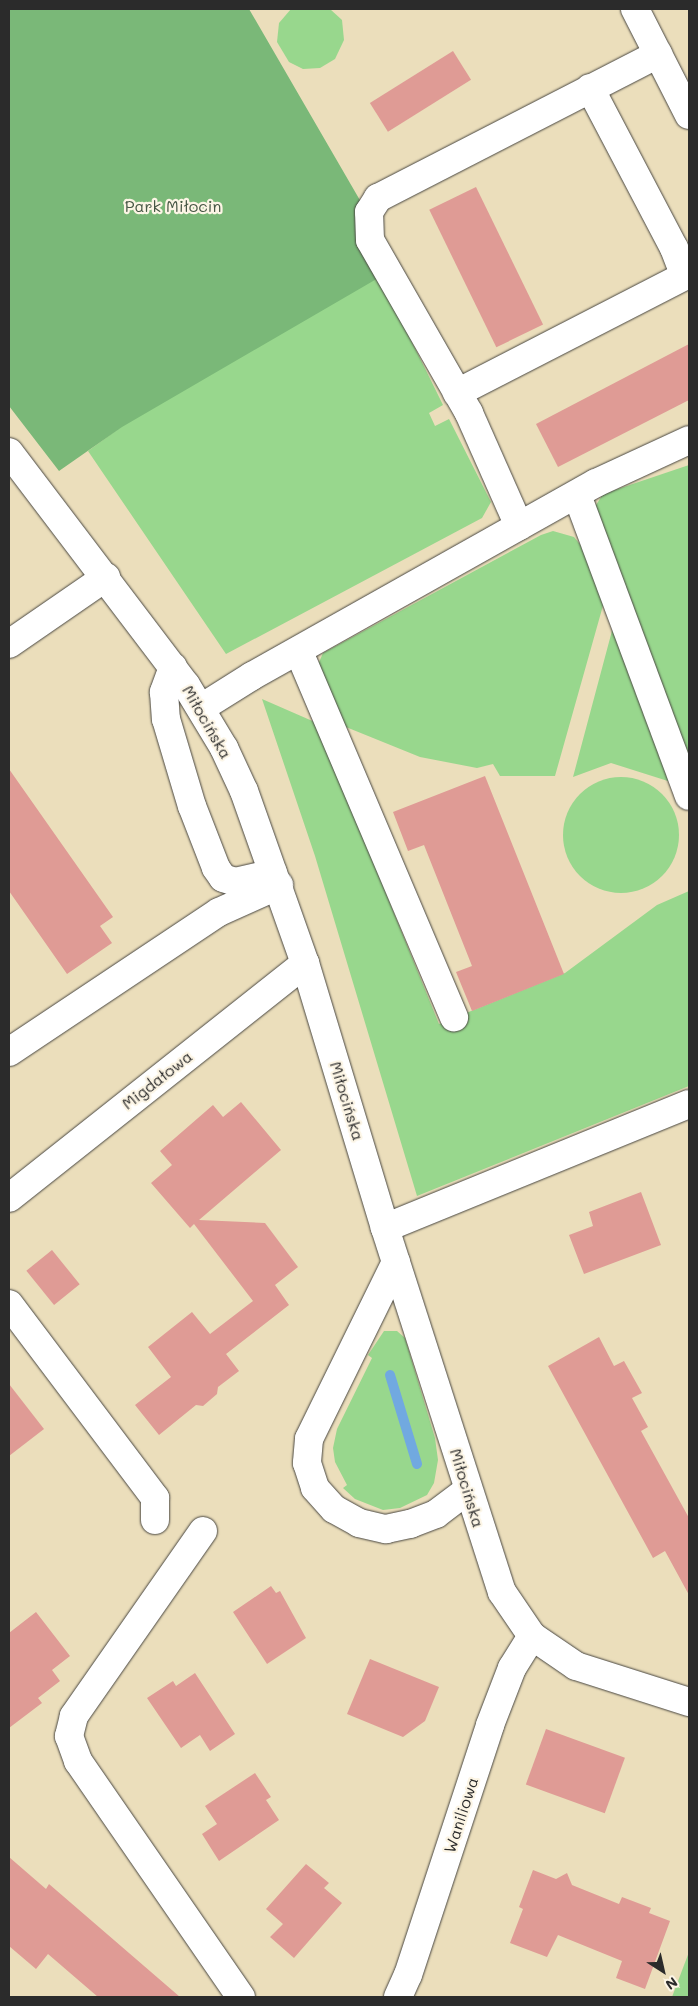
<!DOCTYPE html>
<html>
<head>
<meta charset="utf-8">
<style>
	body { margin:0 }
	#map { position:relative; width:698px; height:2006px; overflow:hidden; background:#ebdebb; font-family:Mali,sans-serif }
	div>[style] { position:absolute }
	.green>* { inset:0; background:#98d78d }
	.round { border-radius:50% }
	.forest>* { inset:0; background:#7ab878 }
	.stream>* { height:10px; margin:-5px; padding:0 5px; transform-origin:5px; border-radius:5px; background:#71a9e0 }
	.building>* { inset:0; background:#df9b95; transform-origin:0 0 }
	.roads { filter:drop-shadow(0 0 1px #484641) drop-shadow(0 0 1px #484641) }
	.minor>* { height:28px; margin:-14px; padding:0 14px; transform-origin:14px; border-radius:14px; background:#fff }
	span { translate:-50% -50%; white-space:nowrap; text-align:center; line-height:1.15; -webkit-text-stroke:4.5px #fcf5e5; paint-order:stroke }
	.park-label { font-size:16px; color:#465644 }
	.street-label { font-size:16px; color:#2b2b2b }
	.frame { position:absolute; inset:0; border:10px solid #2b2b2b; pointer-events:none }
	.north { position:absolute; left:638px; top:1946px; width:50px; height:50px; -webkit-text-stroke:4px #fcf5e5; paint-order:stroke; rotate:145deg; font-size:14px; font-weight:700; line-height:20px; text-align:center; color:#2b2b2b }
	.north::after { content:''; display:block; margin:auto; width:18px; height:22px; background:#2b2b2b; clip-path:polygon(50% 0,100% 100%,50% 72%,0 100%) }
</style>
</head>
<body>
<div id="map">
	<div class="green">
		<div style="clip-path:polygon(291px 9px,330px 9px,342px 20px,344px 40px,335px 59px,320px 68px,303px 69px,289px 62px,277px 42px,279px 23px)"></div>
		<div style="clip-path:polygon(380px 277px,443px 405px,429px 413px,435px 426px,449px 419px,491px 502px,482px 518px,226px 654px,88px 451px,121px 427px,91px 333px)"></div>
		<div style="clip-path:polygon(689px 465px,689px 763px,594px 518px,596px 505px,603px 494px)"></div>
		<div style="clip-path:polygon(553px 531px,574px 537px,583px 548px,604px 602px,555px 776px,500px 776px,493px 764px,477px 768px,420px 757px,341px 725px,317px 667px,323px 653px,541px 535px)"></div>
		<div style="clip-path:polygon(613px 627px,671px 782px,611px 763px,573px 777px)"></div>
		<div style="clip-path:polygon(262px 699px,317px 723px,439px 1024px,565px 973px,657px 905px,689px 891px,689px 1086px,417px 1196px,315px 856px)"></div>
		<div class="round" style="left:563px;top:777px;width:116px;height:116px"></div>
		<div style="clip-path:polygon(384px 1331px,397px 1331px,405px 1338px,435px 1438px,438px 1460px,434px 1483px,427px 1495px,400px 1508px,383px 1510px,355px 1499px,343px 1488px,347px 1485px,335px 1462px,333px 1448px,337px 1429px,372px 1358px,368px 1355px)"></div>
		<div style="clip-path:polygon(689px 1952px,689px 1997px,672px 1997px)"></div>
	</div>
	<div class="forest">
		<div style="clip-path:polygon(9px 9px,249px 9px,361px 202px,380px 277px,122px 427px,59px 471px,9px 406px)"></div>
	</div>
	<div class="stream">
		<div style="left:390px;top:1375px;width:93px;rotate:73.1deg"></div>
	</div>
	<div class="building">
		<div style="left:453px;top:51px;width:34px;height:98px;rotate:58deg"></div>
		<div style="left:476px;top:187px;width:153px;height:52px;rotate:64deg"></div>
		<div style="clip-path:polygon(689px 344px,689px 400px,558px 467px,536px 424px)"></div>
		<div style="clip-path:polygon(9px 769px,113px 917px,100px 926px,112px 943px,67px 974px,9px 891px)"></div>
		<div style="clip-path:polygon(485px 776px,564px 974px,472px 1011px,456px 972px,472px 966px,424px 845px,408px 851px,393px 812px)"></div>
		<div style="clip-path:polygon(241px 1102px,281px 1150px,199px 1220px,265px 1223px,298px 1267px,275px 1285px,289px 1305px,226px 1354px,239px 1371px,218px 1387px,217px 1394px,203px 1406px,196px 1405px,159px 1435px,135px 1405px,171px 1377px,148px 1347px,192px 1312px,210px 1334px,253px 1301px,194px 1224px,190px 1228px,151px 1183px,172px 1165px,160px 1151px,213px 1105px,223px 1117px)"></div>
		<div style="clip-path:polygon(641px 1192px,661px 1245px,584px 1274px,569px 1235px,593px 1226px,589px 1212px)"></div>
		<div style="left:52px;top:1250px;width:44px;height:33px;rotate:51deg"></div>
		<div style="clip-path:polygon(599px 1337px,614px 1366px,624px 1361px,642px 1393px,632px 1398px,648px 1427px,641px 1431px,689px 1518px,689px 1595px,665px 1551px,653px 1558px,548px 1366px)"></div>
		<div style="clip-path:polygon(9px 1384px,44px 1429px,9px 1456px)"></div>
		<div style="clip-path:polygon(271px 1586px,276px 1593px,280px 1591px,306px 1638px,267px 1664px,233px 1612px)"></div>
		<div style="clip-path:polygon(36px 1612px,70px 1656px,52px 1670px,60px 1681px,38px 1698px,42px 1703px,9px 1728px,9px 1633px)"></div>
		<div style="clip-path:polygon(370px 1659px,439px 1687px,425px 1721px,403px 1737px,347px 1714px)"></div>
		<div style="clip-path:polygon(195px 1673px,235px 1734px,210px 1751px,200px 1735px,181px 1748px,147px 1698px,173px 1681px,176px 1686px)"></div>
		<div style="left:546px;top:1729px;width:84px;height:59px;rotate:20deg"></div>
		<div style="clip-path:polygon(255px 1773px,271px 1797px,266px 1800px,279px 1820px,219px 1861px,202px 1834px,217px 1824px,205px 1806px)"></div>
		<div style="clip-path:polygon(9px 1857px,46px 1889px,49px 1884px,180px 1997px,98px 1997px,48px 1954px,36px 1969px,9px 1946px)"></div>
		<div style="clip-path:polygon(306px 1864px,329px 1883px,324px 1888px,342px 1903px,294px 1958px,270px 1937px,283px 1924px,266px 1909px)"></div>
		<div style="clip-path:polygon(533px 1870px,556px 1879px,567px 1873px,572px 1885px,619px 1904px,622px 1897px,651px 1908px,649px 1913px,670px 1921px,645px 1989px,616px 1978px,622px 1961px,558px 1935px,547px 1957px,510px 1943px,523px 1909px,519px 1907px)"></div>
	</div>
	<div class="roads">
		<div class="minor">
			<div style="left:635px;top:9px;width:119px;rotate:63deg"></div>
			<div style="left:590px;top:88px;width:181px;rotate:62.3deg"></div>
			<div style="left:674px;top:248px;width:30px;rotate:69deg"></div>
			<div style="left:457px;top:393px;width:261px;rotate:-27.2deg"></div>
			<div style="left:9px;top:452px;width:293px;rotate:52.8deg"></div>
			<div style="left:186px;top:685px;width:74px;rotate:58.9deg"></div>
			<div style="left:224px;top:748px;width:47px;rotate:65.1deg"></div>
			<div style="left:244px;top:791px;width:182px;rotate:70.5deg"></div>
			<div style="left:305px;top:963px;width:277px;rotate:73.2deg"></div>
			<div style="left:385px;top:1228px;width:382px;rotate:72.2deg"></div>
			<div style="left:502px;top:1592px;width:53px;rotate:55.7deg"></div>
			<div style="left:532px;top:1636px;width:53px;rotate:34.3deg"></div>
			<div style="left:576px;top:1666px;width:119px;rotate:17.7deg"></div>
			<div style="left:577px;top:495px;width:321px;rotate:69.6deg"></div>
			<div style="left:519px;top:526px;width:124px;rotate:-113.9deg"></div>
			<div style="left:469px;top:413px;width:199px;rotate:-119.8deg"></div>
			<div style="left:370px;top:240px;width:28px;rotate:-92deg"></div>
			<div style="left:369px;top:212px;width:17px;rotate:-57deg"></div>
			<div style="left:378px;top:198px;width:315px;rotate:-27.2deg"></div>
			<div style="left:9px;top:644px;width:118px;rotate:-34.6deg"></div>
			<div style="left:299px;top:652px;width:397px;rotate:67deg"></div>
			<div style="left:173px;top:667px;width:27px;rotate:110deg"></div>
			<div style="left:164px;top:692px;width:27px;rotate:86deg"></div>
			<div style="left:166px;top:719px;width:91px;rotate:73.4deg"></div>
			<div style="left:192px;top:806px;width:66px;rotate:68.8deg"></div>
			<div style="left:216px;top:868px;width:12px;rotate:55deg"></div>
			<div style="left:223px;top:878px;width:13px;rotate:18deg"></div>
			<div style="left:235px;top:882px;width:39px;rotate:-13deg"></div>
			<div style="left:201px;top:708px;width:60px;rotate:-32.1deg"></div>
			<div style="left:252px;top:676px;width:394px;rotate:-29.3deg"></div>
			<div style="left:596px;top:483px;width:102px;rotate:-24.8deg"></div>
			<div style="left:9px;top:1052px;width:252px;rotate:-33.7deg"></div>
			<div style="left:219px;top:912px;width:66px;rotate:-24.2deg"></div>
			<div style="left:9px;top:1198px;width:378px;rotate:-38.4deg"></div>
			<div style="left:385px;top:1228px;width:328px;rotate:-22.2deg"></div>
			<div style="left:396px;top:1262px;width:197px;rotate:116.2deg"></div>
			<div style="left:309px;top:1439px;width:24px;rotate:95deg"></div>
			<div style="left:307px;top:1463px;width:26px;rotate:72deg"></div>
			<div style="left:315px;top:1488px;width:28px;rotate:48deg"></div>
			<div style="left:334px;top:1509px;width:29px;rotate:29deg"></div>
			<div style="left:359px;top:1523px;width:28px;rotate:13deg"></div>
			<div style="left:386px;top:1529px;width:25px;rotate:-12deg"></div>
			<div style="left:410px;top:1524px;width:28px;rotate:-21deg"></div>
			<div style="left:436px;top:1514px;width:40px;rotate:-37deg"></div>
			<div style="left:9px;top:1304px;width:243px;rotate:53deg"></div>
			<div style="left:155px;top:1498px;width:22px;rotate:90deg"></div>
			<div style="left:203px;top:1531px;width:226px;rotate:124.9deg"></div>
			<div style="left:74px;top:1716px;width:21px;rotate:104deg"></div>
			<div style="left:69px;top:1736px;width:27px;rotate:70deg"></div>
			<div style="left:78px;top:1761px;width:287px;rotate:55.4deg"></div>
			<div style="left:398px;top:1997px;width:24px;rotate:-66deg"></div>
			<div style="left:408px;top:1975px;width:263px;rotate:-71.8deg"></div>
			<div style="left:490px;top:1725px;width:61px;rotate:-68.9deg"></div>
			<div style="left:512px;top:1668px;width:38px;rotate:-58deg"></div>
		</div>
	</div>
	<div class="park-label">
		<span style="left:173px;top:206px">Park Miłocin</span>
	</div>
	<div class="street-label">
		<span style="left:207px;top:722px;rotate:60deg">Miłocińska</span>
		<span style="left:157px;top:1080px;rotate:-38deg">Migdałowa</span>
		<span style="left:347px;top:1101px;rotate:73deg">Miłocińska</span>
		<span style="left:467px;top:1488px;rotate:73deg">Miłocińska</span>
		<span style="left:461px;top:1815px;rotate:-72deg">Waniliowa</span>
	</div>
	<div class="frame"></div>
	<div class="north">N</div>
</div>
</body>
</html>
